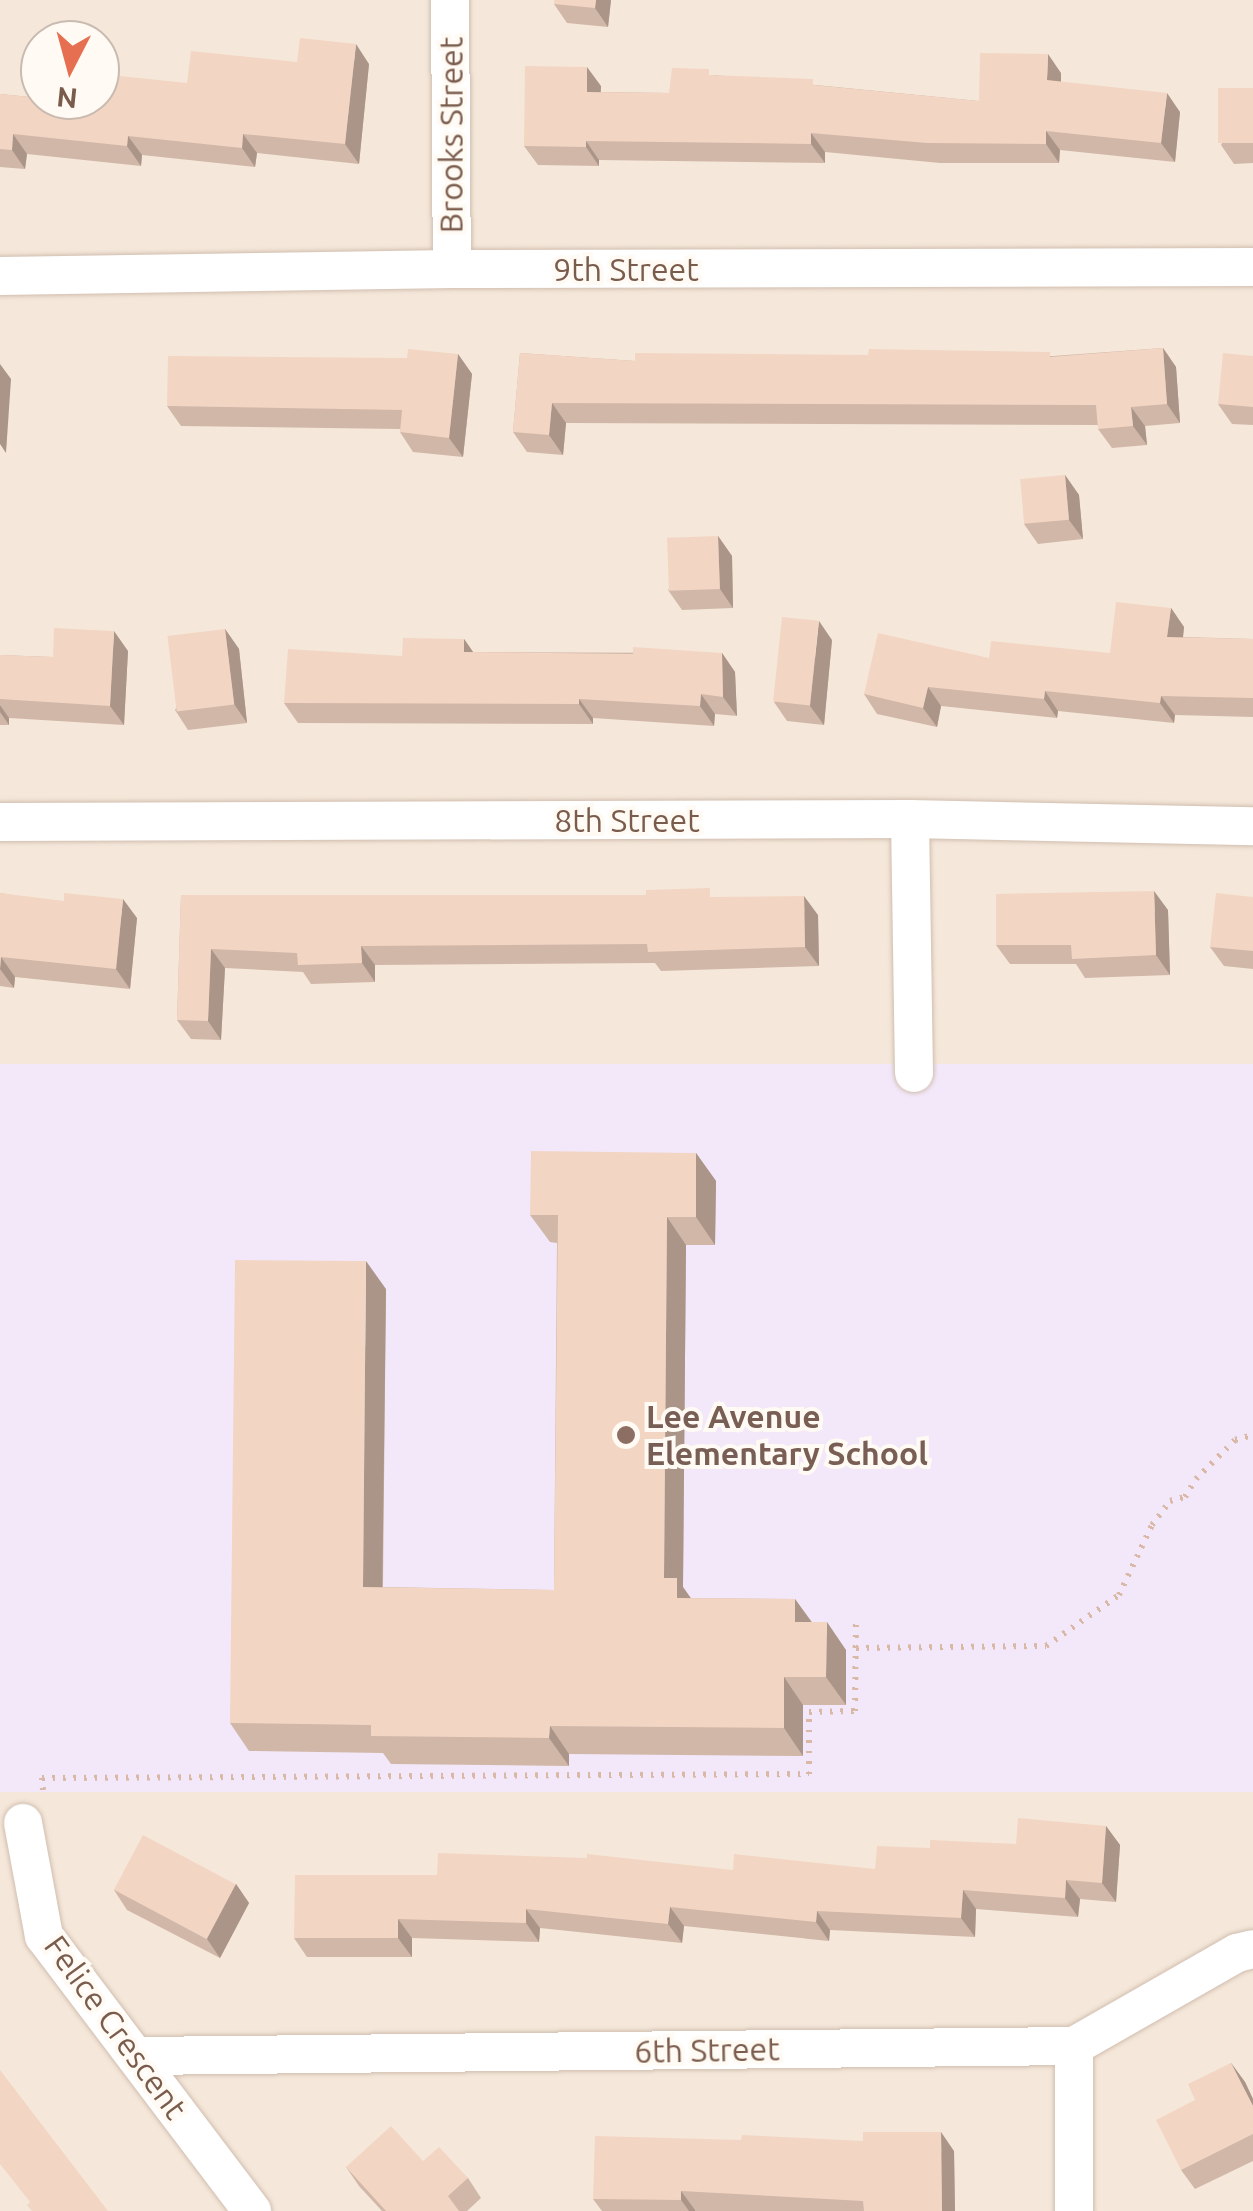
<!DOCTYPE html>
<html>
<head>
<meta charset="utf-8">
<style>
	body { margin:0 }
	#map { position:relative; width:1253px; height:2211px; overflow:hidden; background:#fdf6ec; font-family:Ubuntu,sans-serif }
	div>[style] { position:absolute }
	.residential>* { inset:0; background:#f5e8da; transform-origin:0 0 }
	.education>* { inset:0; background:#f3e8fa; transform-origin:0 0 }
	.path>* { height:6px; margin-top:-3px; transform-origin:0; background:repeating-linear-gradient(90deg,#d9b8a5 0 2.5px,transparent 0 10.5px) }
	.roads { filter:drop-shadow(0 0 2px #d1beb0) drop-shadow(0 0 2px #d1beb0) }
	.minor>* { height:38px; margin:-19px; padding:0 19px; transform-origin:19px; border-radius:19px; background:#fff }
	.wall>* { inset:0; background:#d1b7a8 }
	.shaded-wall>* { inset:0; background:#aa9588 }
	.building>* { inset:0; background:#f3d5c3; transform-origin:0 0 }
	.dots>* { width:28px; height:28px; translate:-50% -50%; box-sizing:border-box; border:5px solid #fffaf3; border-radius:50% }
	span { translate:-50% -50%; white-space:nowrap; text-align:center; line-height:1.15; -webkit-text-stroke:8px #fffaf3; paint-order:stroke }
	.street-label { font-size:32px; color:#7a5c4d }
	.education-label { font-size:32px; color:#785e54; font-weight:700 }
	.left { translate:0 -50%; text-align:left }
	.north { position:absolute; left:20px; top:20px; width:100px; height:100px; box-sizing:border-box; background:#fffaf3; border:2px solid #cabbb1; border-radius:50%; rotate:186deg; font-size:28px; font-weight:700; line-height:40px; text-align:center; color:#7a5c4d }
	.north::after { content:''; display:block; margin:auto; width:35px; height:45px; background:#e76f51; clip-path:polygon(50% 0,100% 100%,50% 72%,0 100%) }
</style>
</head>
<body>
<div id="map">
	<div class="residential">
		<div style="clip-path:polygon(evenodd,0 0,1253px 0,1253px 1064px,0 1079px,0 0,40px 40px,100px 40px,100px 100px,40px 100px,40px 40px)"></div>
		<div style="left:1253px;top:1792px;width:419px;height:1253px;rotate:90deg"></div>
	</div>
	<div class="education">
		<div style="left:1253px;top:1064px;width:728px;height:1253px;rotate:90deg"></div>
	</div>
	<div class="path">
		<div style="left:856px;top:1648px;width:190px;rotate:-0.6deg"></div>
		<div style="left:1046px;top:1646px;width:89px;rotate:-34.9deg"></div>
		<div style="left:1119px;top:1595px;width:77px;rotate:-64.8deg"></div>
		<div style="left:1152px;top:1525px;width:30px;rotate:-53deg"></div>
		<div style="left:1170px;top:1501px;width:16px;rotate:-15deg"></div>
		<div style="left:1185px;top:1497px;width:21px;rotate:-59deg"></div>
		<div style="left:1196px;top:1479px;width:55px;rotate:-45deg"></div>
		<div style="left:1235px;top:1440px;width:19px;rotate:-16deg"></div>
		<div style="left:43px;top:1790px;width:12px;rotate:-95deg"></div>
		<div style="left:42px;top:1778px;width:767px;rotate:-0.3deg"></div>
		<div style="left:809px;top:1774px;width:62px;rotate:-90deg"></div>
		<div style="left:809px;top:1712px;width:46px;rotate:-1.2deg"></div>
		<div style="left:855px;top:1711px;width:91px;rotate:-89.4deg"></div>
	</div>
	<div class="roads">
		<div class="minor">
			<div style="left:450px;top:0;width:269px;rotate:89.6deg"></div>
			<div style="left:0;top:276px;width:452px;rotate:-0.9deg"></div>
			<div style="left:452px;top:269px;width:801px;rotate:-0.14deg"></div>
			<div style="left:910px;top:819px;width:254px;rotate:89.1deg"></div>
			<div style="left:0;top:822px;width:910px;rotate:-0.19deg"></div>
			<div style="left:910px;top:819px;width:343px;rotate:1.2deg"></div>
			<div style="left:23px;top:1823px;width:115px;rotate:79.5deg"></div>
			<div style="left:44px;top:1936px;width:345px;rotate:52.9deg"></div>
			<div style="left:137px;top:2056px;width:937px;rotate:-0.61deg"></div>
			<div style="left:1074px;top:2046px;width:188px;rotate:-29.7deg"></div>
			<div style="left:1237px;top:1953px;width:16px;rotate:-14deg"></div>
			<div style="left:1074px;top:2211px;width:165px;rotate:-90deg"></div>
		</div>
	</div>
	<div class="wall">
		<div style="clip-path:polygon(554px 0,611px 0,608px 27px,567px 23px,554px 4px)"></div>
		<div style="clip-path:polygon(297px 62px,369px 64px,359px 164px,257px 153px,255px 167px,142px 155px,141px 166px,27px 154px,25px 169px,0 167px,0 94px,71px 101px,187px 83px)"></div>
		<div style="clip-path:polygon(1061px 73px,1061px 82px,1180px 112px,1175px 162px,1060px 150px,1059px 163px,940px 163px,825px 152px,825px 163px,599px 160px,599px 166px,538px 165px,524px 146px,601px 86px,600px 92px,669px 93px,714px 75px,979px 101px)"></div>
		<div style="clip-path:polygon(1253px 88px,1253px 163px,1234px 164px,1221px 145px)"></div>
		<div style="clip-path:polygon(1163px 348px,1176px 367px,1180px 423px,1145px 426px,1147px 445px,1112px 448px,1098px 429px,1098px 425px,566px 423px,563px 455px,527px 452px,513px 432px,520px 353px,635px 361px,1053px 356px)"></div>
		<div style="clip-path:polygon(458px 354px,472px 374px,463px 457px,413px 452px,400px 432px,400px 429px,181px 426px,167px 406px,407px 358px)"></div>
		<div style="clip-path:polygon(1253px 356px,1253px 425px,1232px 424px,1218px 404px)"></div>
		<div style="clip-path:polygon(1065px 475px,1079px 495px,1083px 539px,1038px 544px,1024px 524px)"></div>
		<div style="clip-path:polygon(718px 536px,732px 556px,733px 608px,682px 610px,668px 590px)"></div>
		<div style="clip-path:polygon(1171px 608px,1184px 627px,1183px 637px,1253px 639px,1253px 717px,1175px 715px,1174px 723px,1058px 711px,1057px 718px,941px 706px,937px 727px,877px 714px,864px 694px,989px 658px,1110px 653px)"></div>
		<div style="clip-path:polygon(225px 629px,239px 649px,247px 723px,188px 730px,175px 710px)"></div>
		<div style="clip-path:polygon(464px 639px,473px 652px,722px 653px,735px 672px,737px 716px,715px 714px,714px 726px,593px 718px,593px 724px,298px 723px,284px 703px,402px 656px)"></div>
		<div style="clip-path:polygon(832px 640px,824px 725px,787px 721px,774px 702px)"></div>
		<div style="clip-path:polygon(128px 651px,124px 725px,9px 718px,9px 725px,0 725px,0 655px,53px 657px)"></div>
		<div style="clip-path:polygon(0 893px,137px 918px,130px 989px,15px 977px,14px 988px,0 986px)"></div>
		<div style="clip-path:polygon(181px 895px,716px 897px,818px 915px,819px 966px,661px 971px,655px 963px,375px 965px,375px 982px,311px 984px,303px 972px,225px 968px,221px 1040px,191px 1039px,177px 1020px)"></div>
		<div style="clip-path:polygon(1253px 897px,1253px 969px,1224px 966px,1210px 947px)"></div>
		<div style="clip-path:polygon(1168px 910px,1170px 975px,1085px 978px,1076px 964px,1010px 964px,996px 945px)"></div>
		<div style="clip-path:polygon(696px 1153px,716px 1181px,715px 1245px,686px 1245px,683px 1587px,691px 1598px,795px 1599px,812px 1622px,846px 1650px,846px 1705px,803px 1705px,803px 1756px,569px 1754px,569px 1766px,391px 1764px,383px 1753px,249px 1751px,230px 1723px,386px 1289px,383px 1587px,554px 1590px,557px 1243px,550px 1242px,530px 1215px)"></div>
		<div style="clip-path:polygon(1106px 1826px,1120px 1845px,1116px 1902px,1080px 1899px,1078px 1917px,976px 1909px,975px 1937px,830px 1930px,829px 1941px,684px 1926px,682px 1943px,540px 1928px,539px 1942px,412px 1938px,412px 1957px,307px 1957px,294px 1938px,437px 1875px,733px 1870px,875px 1869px,930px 1848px,1016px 1844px)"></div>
		<div style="clip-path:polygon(236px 1884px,249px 1903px,220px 1958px,127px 1910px,114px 1890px)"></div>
		<div style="clip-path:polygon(1231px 2063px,1245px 2082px,1253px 2099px,1253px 2161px,1195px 2189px,1181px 2170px,1195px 2100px)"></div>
		<div style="clip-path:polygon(954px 2151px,955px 2211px,602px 2211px,593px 2199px)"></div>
		<div style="clip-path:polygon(423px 2161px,468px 2178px,481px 2198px,467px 2211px,382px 2211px,359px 2186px,346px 2167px)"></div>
	</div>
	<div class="shaded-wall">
		<div style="clip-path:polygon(596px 0,611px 0,608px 27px,595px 8px)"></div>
		<div style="clip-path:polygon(356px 44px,369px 64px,359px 164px,345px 144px)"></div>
		<div style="clip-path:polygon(1048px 54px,1061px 73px,1061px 100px,1047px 80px)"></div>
		<div style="clip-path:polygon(587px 67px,601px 86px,600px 112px,587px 92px)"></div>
		<div style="clip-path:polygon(1167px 93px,1180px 112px,1175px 162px,1161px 143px)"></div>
		<div style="clip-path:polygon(1046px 131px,1060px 150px,1059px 163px,1046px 144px)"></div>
		<div style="clip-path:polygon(811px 133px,825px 152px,825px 163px,811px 144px)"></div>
		<div style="clip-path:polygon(13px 134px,27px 154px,25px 169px,12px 150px)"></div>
		<div style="clip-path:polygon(243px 134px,257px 153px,255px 167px,242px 148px)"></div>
		<div style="clip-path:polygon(128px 136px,142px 155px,141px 166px,127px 146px)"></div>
		<div style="clip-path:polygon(586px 141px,599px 160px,599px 166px,586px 147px)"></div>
		<div style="clip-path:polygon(1163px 348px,1176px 367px,1180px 423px,1167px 404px)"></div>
		<div style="clip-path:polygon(458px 354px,472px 374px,463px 457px,449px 438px)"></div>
		<div style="clip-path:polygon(0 364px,11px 379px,6px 453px,0 444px)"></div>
		<div style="clip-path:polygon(552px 403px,566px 423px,563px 455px,549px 435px)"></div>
		<div style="clip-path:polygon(1131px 407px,1145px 426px,1147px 445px,1133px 426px)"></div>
		<div style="clip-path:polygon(1065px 475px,1079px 495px,1083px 539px,1069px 520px)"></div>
		<div style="clip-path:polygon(718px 536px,732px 556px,733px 608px,720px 589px)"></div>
		<div style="clip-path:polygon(1171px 608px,1184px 627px,1181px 656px,1167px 637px)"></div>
		<div style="clip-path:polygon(819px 621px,832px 640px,824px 725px,810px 706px)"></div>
		<div style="clip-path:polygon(225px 629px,239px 649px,247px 723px,234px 704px)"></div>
		<div style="clip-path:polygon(114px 631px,128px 651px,124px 725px,110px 706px)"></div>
		<div style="clip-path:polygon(464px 639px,478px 659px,464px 652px)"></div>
		<div style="clip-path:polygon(722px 653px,735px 672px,737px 716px,723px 697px)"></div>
		<div style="clip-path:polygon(928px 687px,941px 706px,937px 727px,923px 708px)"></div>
		<div style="clip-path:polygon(1045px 691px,1058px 711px,1057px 718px,1044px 699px)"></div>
		<div style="clip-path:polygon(701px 694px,715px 714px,714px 726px,700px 706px)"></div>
		<div style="clip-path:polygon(1161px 696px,1175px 715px,1174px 723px,1160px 703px)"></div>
		<div style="clip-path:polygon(579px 699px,593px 718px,593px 724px,579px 704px)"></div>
		<div style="clip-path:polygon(0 705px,9px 718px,9px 725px,0 712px)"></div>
		<div style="clip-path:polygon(1154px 891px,1168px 910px,1170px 975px,1156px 955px)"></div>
		<div style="clip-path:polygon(804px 896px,818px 915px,819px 966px,805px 947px)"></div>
		<div style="clip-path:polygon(123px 899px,137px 918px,130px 989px,116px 969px)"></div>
		<div style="clip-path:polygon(361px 946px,375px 965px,375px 982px,362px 963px)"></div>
		<div style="clip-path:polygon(211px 949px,225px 968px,221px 1040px,208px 1021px)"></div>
		<div style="clip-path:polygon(1px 957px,15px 977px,14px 988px,0 969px)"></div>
		<div style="clip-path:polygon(696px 1153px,716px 1181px,715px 1245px,696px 1217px)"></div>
		<div style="clip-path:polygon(667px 1217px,686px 1245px,683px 1587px,696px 1606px,696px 1626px,664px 1578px)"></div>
		<div style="clip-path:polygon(366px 1261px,386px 1289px,382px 1615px,363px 1587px)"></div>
		<div style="clip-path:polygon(795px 1599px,815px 1627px,795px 1622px)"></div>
		<div style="clip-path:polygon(827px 1622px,846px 1650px,846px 1705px,826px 1677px)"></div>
		<div style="clip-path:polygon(784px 1677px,803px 1705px,803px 1756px,784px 1728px)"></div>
		<div style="clip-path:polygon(550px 1726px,569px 1754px,569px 1766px,549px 1738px)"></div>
		<div style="clip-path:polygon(1106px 1826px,1120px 1845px,1116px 1902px,1102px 1883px)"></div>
		<div style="clip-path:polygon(1066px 1880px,1080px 1899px,1078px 1917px,1065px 1898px)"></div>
		<div style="clip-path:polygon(236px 1884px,249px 1903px,220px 1958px,207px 1939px)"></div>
		<div style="clip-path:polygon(963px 1890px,976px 1909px,975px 1937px,961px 1918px)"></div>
		<div style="clip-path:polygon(670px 1907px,684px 1926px,682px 1943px,668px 1924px)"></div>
		<div style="clip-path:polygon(526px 1909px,540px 1928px,539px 1942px,526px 1923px)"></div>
		<div style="clip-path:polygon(817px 1911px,830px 1930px,829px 1941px,816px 1922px)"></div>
		<div style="clip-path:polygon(398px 1919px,412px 1938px,412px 1957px,398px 1938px)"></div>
		<div style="clip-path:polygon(1231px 2063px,1245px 2082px,1253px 2099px,1253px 2106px)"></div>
		<div style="clip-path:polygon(941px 2132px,954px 2151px,955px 2211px,942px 2211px)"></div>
		<div style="clip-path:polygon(681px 2191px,695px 2210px,695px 2211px,689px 2211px,681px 2200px)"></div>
	</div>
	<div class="building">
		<div style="clip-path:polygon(554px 0,596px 0,595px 8px,554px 4px)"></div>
		<div style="clip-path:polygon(300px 38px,356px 44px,345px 144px,243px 134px,242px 148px,128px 136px,127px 146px,13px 134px,12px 150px,0 149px,0 94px,40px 98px,40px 100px,100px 100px,100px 74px,187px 83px,191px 51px,297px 62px)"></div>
		<div style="clip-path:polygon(980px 53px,1048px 54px,1047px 80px,1167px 93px,1161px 143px,1046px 131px,1046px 144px,927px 143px,811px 133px,811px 144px,586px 141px,586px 147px,524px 146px,525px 66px,587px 67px,587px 92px,669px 93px,672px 68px,709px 69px,709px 75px,813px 79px,813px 85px,979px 101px)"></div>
		<div style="left:1253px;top:88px;width:55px;height:35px;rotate:90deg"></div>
		<div style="clip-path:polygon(1163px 348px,1167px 404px,1131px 407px,1133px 426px,1098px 429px,1096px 405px,552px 403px,549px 435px,513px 432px,520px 353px,635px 361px,635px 353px,868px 355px,869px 349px,1050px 352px,1050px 357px)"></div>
		<div style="clip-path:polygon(408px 349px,458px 354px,449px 438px,400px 432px,402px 410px,167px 406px,168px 356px,407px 358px)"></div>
		<div style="clip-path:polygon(1223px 353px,1253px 356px,1253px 407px,1218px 404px)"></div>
		<div style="left:1065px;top:475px;width:45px;height:45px;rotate:85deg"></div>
		<div style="left:718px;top:536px;width:53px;height:51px;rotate:88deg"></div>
		<div style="clip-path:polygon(1116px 602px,1171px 608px,1167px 637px,1253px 639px,1253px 698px,1161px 696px,1160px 703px,1045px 691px,1044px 699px,928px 687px,923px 708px,864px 694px,878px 633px,989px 658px,991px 641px,1110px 653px)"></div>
		<div style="left:782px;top:617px;width:37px;height:85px;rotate:6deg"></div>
		<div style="clip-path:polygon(54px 628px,114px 631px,110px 706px,0 699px,0 655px,53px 657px)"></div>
		<div style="left:225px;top:629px;width:76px;height:58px;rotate:83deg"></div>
		<div style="clip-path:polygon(403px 638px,464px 639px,464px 652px,633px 654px,633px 647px,722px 653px,723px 697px,701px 694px,700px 706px,579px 699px,579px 704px,284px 703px,288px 649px,402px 656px)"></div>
		<div style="clip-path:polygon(710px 888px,710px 897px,804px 896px,805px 947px,648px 952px,647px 944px,361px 946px,362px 963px,298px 965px,297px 953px,211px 949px,208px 1021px,177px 1020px,181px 895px,646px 895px,646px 890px)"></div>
		<div style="clip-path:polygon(1154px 891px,1156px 955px,1072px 959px,1071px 945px,996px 945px,996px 894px)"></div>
		<div style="clip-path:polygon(0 893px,64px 901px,64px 893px,123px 899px,116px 969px,1px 957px,0 969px)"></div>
		<div style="clip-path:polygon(1216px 893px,1253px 897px,1253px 951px,1210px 947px)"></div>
		<div style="clip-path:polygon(531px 1151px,696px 1153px,696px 1217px,667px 1217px,664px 1578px,677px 1578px,677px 1598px,795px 1599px,795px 1622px,827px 1622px,826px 1677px,784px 1677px,784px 1728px,550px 1726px,549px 1738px,371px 1736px,371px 1725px,230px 1723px,235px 1260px,366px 1261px,363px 1587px,554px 1590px,558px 1215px,530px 1215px)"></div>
		<div style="clip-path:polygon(1018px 1818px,1106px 1826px,1102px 1883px,1066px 1880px,1065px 1898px,963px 1890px,961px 1918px,817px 1911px,816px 1922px,670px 1907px,668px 1924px,526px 1909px,526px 1923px,398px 1919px,398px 1938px,294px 1938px,295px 1875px,437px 1875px,438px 1853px,587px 1858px,587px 1854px,733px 1870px,734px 1854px,875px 1869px,877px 1846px,930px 1848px,930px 1840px,1016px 1844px)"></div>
		<div style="left:143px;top:1835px;width:105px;height:62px;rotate:28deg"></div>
		<div style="clip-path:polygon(1231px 2063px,1253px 2106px,1253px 2134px,1181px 2170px,1156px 2120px,1195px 2100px,1188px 2084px)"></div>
		<div style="clip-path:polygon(0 2070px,108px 2211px,32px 2211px,27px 2205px,30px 2202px,0 2164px)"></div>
		<div style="clip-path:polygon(391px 2126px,423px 2161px,439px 2147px,468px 2178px,448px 2196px,459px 2211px,386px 2211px,346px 2167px)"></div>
		<div style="clip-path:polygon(863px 2132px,941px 2132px,942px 2211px,864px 2211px,863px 2201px,681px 2191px,681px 2200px,593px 2199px,595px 2136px,741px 2140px,742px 2135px,863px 2141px)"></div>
	</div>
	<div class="dots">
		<div style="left:626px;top:1435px;background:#8d6e63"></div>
	</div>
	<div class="street-label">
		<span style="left:451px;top:135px;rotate:-90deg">Brooks Street</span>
		<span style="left:626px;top:269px">9th Street</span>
		<span style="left:627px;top:820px">8th Street</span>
		<span style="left:116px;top:2027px;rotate:54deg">Felice Crescent</span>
		<span style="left:707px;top:2050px;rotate:-1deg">6th Street</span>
	</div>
	<div class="education-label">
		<span class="left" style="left:646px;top:1435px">Lee Avenue<br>Elementary School</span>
	</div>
	<div class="north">N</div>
</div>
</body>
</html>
